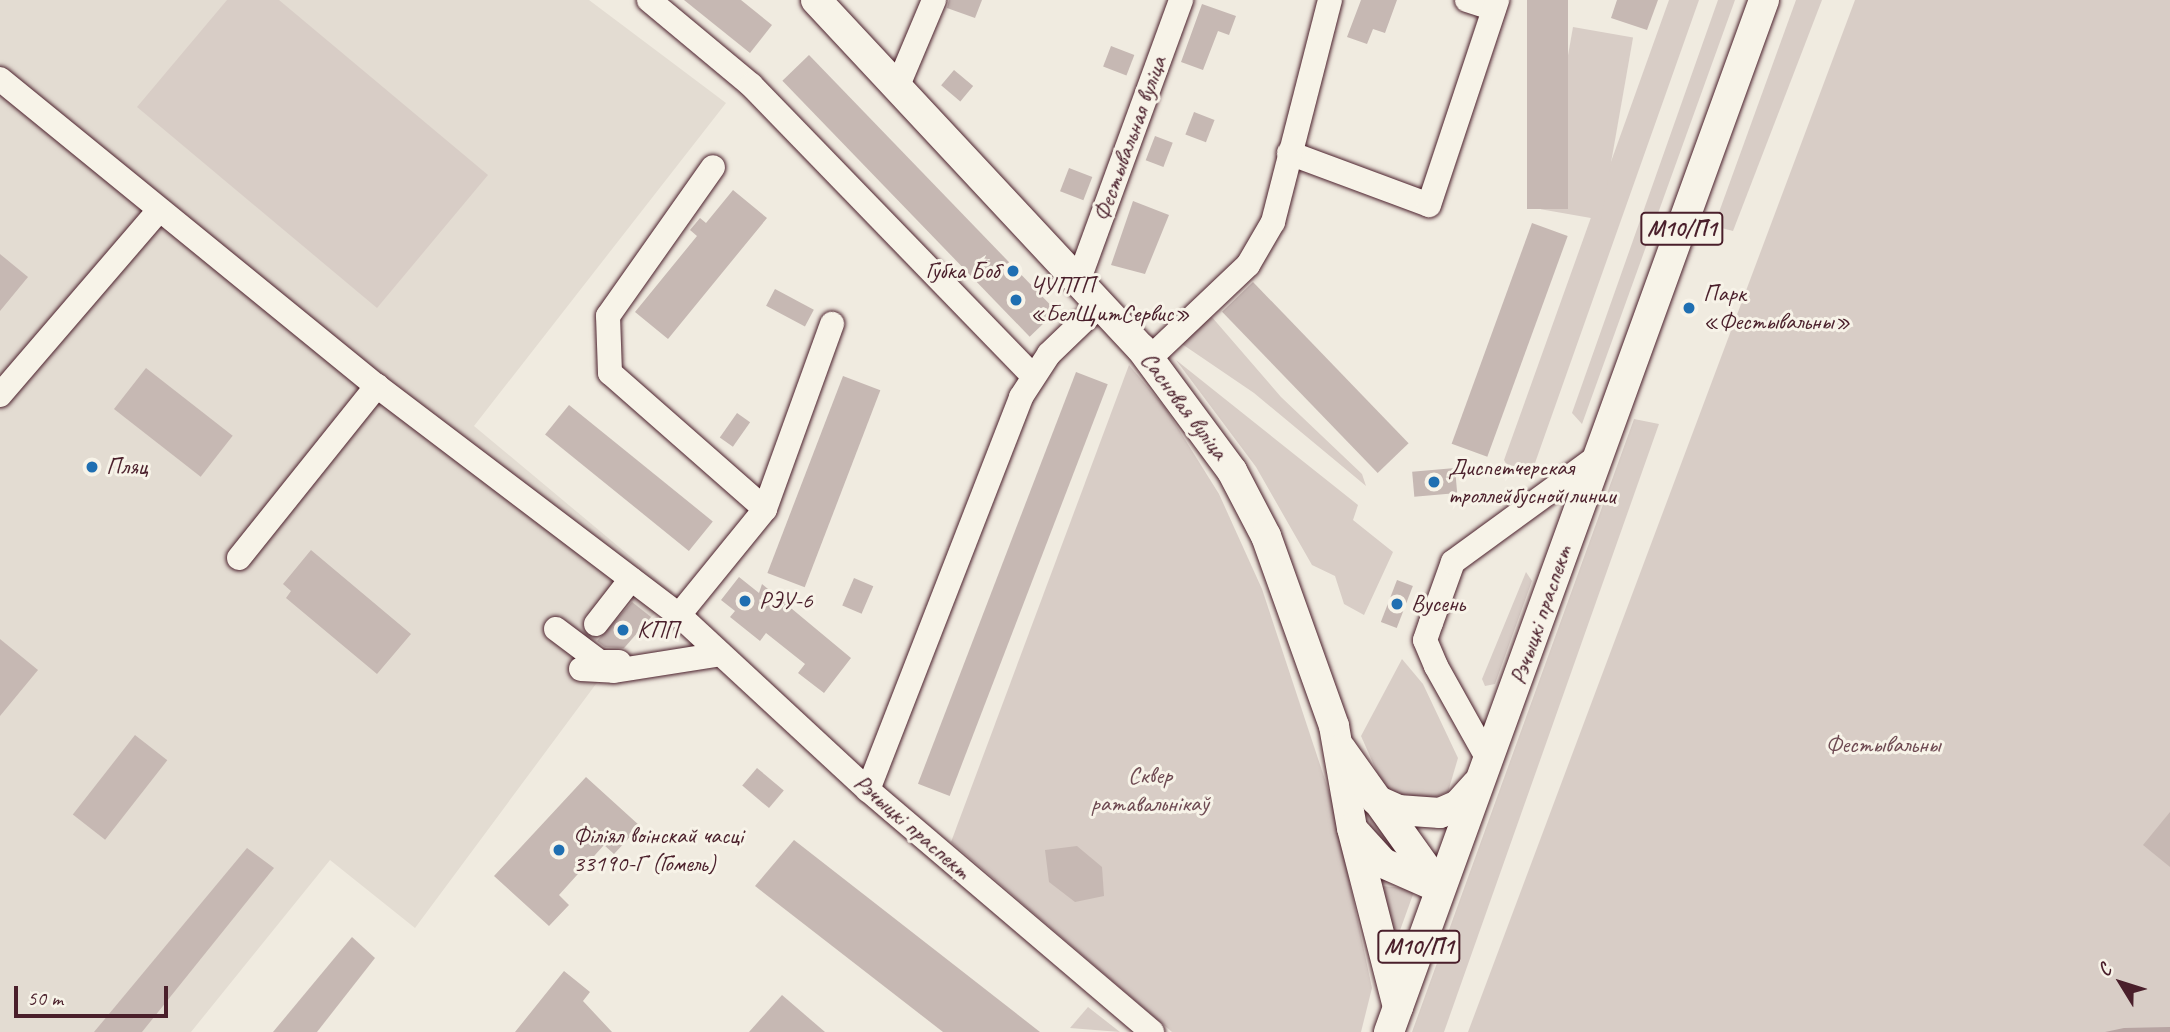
<!DOCTYPE html>
<html>
<head>
<meta charset="utf-8">
<style>
	body { margin:0 }
	#map { position:relative; width:2170px; height:1032px; overflow:hidden; background:#f0ebe0; font-family:Caveat,sans-serif }
	div>[style] { position:absolute }
	.built>* { inset:0; background:#e3dcd2 }
	.green>* { inset:0; background:#d8cdc6; transform-origin:0 0 }
	.water>* { inset:0; background:#b7a4a2 }
	.building>* { inset:0; background:#c6b8b3; transform-origin:0 0 }
	.roads { filter:drop-shadow(0 0 2px #4a1f2b) drop-shadow(0 0 2px #4a1f2b) }
	.minor>* { height:24px; margin:-12px; padding:0 12px; transform-origin:12px; border-radius:12px; background:#f7f3e8 }
	.major>* { height:30px; margin:-15px; padding:0 15px; transform-origin:15px; border-radius:15px; background:#f7f3e8 }
	.dots>* { width:19px; height:19px; translate:-50% -50%; box-sizing:border-box; border:4px solid #f7f3e8; border-radius:50% }
	span { translate:-50% -50%; white-space:nowrap; text-align:center; line-height:1.15; -webkit-text-stroke:6px #f7f3e8; paint-order:stroke }
	.shield-label span { padding:2px 5px; background:#f7f3e8; border:2px solid; border-radius:5px; -webkit-text-stroke-width:0 }
	.shield-label { font-size:23px; color:#4a1f2b; font-weight:700 }
	.street-label { font-size:24px; color:#4a1f2b }
	.poi-label { font-size:24px; color:#4a1f2b }
	.right { translate:-100% -50%; text-align:right }
	.left { translate:0 -50%; text-align:left }
	.park-label { font-size:24px; color:#6e4a52 }
	.north { position:absolute; left:2086px; top:948px; width:70px; height:70px; -webkit-text-stroke:5px #f7f3e8; paint-order:stroke; rotate:308deg; font-size:19px; font-weight:700; line-height:28px; text-align:center; color:#4a1f2b }
	.north::after { content:''; display:block; margin:auto; width:24px; height:32px; background:#4a1f2b; clip-path:polygon(50% 0,100% 100%,50% 72%,0 100%) }
	.scale { position:absolute; left:14px; top:986px; width:154px; height:32px; box-sizing:border-box; border:4px solid #4a1f2b; border-top:0; padding-left:9px; font-size:21px; line-height:24px; white-space:nowrap; color:#4a1f2b; -webkit-text-stroke:5px #f7f3e8; paint-order:stroke }
</style>
</head>
<body>
<div id="map">
	<div class="built">
		<div style="clip-path:polygon(0 0,589px 0,726px 103px,474px 426px,673px 592px,613px 661px,415px 928px,330px 860px,191px 1032px,0 1032px)"></div>
	</div>
	<div class="green">
		<div style="clip-path:polygon(227px 0,279px 0,488px 175px,377px 308px,137px 107px)"></div>
		<div style="clip-path:polygon(1669px 0,1699px 0,1535px 463px,1526px 473px,1511px 473px,1504px 460px)"></div>
		<div style="clip-path:polygon(1718px 0,1735px 0,1582px 424px,1572px 413px)"></div>
		<div style="clip-path:polygon(1796px 0,1822px 0,1733px 231px,1714px 226px)"></div>
		<div style="clip-path:polygon(1855px 0,2170px 0,2170px 1032px,1468px 1032px)"></div>
		<div style="left:1573px;top:27px;width:61px;height:185px;rotate:10deg"></div>
		<div style="clip-path:polygon(1211px 316px,1281px 397px,1362px 474px,1366px 486px,1254px 393px,1182px 344px)"></div>
		<div style="clip-path:polygon(1176px 360px,1358px 505px,1353px 520px,1393px 552px,1364px 615px,1344px 604px,1335px 576px,1312px 565px,1256px 467px)"></div>
		<div style="clip-path:polygon(1129px 365px,1166px 409px,1219px 494px,1262px 589px,1333px 804px,1372px 988px,1361px 1032px,1172px 1032px,951px 842px)"></div>
		<div style="clip-path:polygon(1634px 419px,1659px 424px,1444px 1032px,1412px 1032px)"></div>
		<div style="clip-path:polygon(1526px 572px,1532px 581px,1495px 684px,1485px 686px,1482px 679px)"></div>
		<div style="clip-path:polygon(1402px 659px,1423px 684px,1458px 758px,1448px 792px,1418px 803px,1385px 790px,1361px 736px)"></div>
		<div style="clip-path:polygon(1371px 811px,1409px 868px,1369px 833px)"></div>
		<div style="clip-path:polygon(1382px 886px,1415px 889px,1394px 947px)"></div>
		<div style="clip-path:polygon(1088px 1007px,1120px 1032px,1070px 1028px)"></div>
	</div>
	<div class="water">
		<div style="clip-path:polygon(2170px 1027px,2170px 1032px,2105px 1032px,2124px 1028px)"></div>
	</div>
	<div class="building">
		<div style="clip-path:polygon(684px 0,741px 0,772px 25px,750px 53px)"></div>
		<div style="clip-path:polygon(949px 0,982px 0,975px 18px,947px 8px)"></div>
		<div style="clip-path:polygon(1361px 0,1397px 0,1385px 33px,1373px 29px,1367px 44px,1347px 37px)"></div>
		<div style="left:1527px;top:0;width:41px;height:209px"></div>
		<div style="clip-path:polygon(1617px 0,1658px 0,1647px 30px,1611px 18px)"></div>
		<div style="clip-path:polygon(1202px 4px,1236px 16px,1229px 35px,1218px 31px,1203px 70px,1181px 62px)"></div>
		<div style="left:1111px;top:46px;width:25px;height:22px;rotate:21deg"></div>
		<div style="left:809px;top:55px;width:356px;height:37px;rotate:46deg"></div>
		<div style="left:954px;top:70px;width:25px;height:20px;rotate:40deg"></div>
		<div style="left:1194px;top:112px;width:22px;height:24px;rotate:21deg"></div>
		<div style="left:1155px;top:136px;width:19px;height:26px;rotate:21deg"></div>
		<div style="left:1069px;top:168px;width:25px;height:25px;rotate:21deg"></div>
		<div style="clip-path:polygon(733px 190px,767px 218px,668px 339px,635px 312px,697px 236px,690px 230px,700px 218px,706px 223px)"></div>
		<div style="clip-path:polygon(1133px 201px,1169px 215px,1145px 274px,1111px 265px)"></div>
		<div style="left:1532px;top:223px;width:38px;height:235px;rotate:20deg"></div>
		<div style="clip-path:polygon(0 254px,28px 277px,0 311px)"></div>
		<div style="left:1253px;top:282px;width:224px;height:43px;rotate:46deg"></div>
		<div style="left:775px;top:289px;width:44px;height:19px;rotate:28deg"></div>
		<div style="left:146px;top:368px;width:110px;height:52px;rotate:38deg"></div>
		<div style="left:1076px;top:372px;width:34px;height:441px;rotate:21deg"></div>
		<div style="left:843px;top:376px;width:40px;height:211px;rotate:21deg"></div>
		<div style="left:569px;top:405px;width:185px;height:38px;rotate:39deg"></div>
		<div style="left:737px;top:413px;width:16px;height:30px;rotate:35deg"></div>
		<div style="left:1455px;top:468px;width:25px;height:43px;rotate:85deg"></div>
		<div style="clip-path:polygon(311px 550px,411px 634px,377px 674px,286px 598px,291px 591px,283px 584px)"></div>
		<div style="clip-path:polygon(739px 577px,759px 593px,762px 584px,851px 658px,824px 693px,798px 673px,805px 664px,766px 633px,760px 641px,730px 617px,735px 611px,721px 600px)"></div>
		<div style="left:854px;top:578px;width:21px;height:30px;rotate:23deg"></div>
		<div style="left:1397px;top:580px;width:17px;height:45px;rotate:21deg"></div>
		<div style="clip-path:polygon(632px 602px,651px 617px,624px 648px,605px 647px,597px 641px)"></div>
		<div style="clip-path:polygon(0 639px,38px 670px,0 716px)"></div>
		<div style="left:135px;top:735px;width:41px;height:101px;rotate:38deg"></div>
		<div style="left:757px;top:768px;width:35px;height:23px;rotate:40deg"></div>
		<div style="clip-path:polygon(586px 777px,640px 826px,614px 854px,604px 845px,559px 895px,569px 905px,549px 926px,494px 876px)"></div>
		<div style="clip-path:polygon(2170px 812px,2170px 867px,2143px 845px)"></div>
		<div style="clip-path:polygon(794px 840px,1040px 1032px,943px 1032px,755px 886px)"></div>
		<div style="clip-path:polygon(1077px 846px,1102px 867px,1104px 896px,1075px 902px,1049px 882px,1045px 850px)"></div>
		<div style="clip-path:polygon(247px 848px,274px 868px,142px 1032px,94px 1032px)"></div>
		<div style="clip-path:polygon(352px 937px,375px 958px,317px 1032px,273px 1032px)"></div>
		<div style="clip-path:polygon(564px 971px,590px 992px,583px 1001px,612px 1032px,515px 1032px)"></div>
		<div style="clip-path:polygon(782px 995px,825px 1032px,749px 1032px)"></div>
	</div>
	<div class="roads">
		<div class="minor">
			<div style="left:649px;top:0;width:133px;rotate:39.8deg"></div>
			<div style="left:751px;top:85px;width:404px;rotate:45.9deg"></div>
			<div style="left:1467px;top:0;width:28px;rotate:18deg"></div>
			<div style="left:0;top:79px;width:486px;rotate:39.2deg"></div>
			<div style="left:377px;top:386px;width:379px;rotate:37.2deg"></div>
			<div style="left:679px;top:615px;width:258px;rotate:42.8deg"></div>
			<div style="left:868px;top:790px;width:373px;rotate:40.4deg"></div>
			<div style="left:899px;top:83px;width:90px;rotate:-67.1deg"></div>
			<div style="left:1289px;top:153px;width:149px;rotate:20.4deg"></div>
			<div style="left:1429px;top:205px;width:216px;rotate:-71.6deg"></div>
			<div style="left:1079px;top:279px;width:297px;rotate:-69.9deg"></div>
			<div style="left:1150px;top:358px;width:135px;rotate:-43.5deg"></div>
			<div style="left:1248px;top:265px;width:50px;rotate:-59.8deg"></div>
			<div style="left:1273px;top:222px;width:229px;rotate:-75.6deg"></div>
			<div style="left:0;top:395px;width:244px;rotate:-49.3deg"></div>
			<div style="left:765px;top:509px;width:197px;rotate:-70.1deg"></div>
			<div style="left:239px;top:558px;width:221px;rotate:-51.3deg"></div>
			<div style="left:679px;top:615px;width:136px;rotate:-50.9deg"></div>
			<div style="left:765px;top:509px;width:206px;rotate:-138.7deg"></div>
			<div style="left:610px;top:373px;width:57px;rotate:-92deg"></div>
			<div style="left:608px;top:316px;width:182px;rotate:-54.8deg"></div>
			<div style="left:596px;top:624px;width:57px;rotate:-52.1deg"></div>
			<div style="left:556px;top:629px;width:55px;rotate:36.9deg"></div>
			<div style="left:600px;top:662px;width:19px"></div>
			<div style="left:581px;top:669px;width:33px;rotate:3deg"></div>
			<div style="left:614px;top:671px;width:108px;rotate:-9deg"></div>
			<div style="left:1489px;top:761px;width:109px;rotate:-119.2deg"></div>
			<div style="left:1436px;top:666px;width:28px;rotate:-113deg"></div>
			<div style="left:1425px;top:640px;width:18px;rotate:-71deg"></div>
			<div style="left:1431px;top:623px;width:65px;rotate:-70.2deg"></div>
			<div style="left:1453px;top:562px;width:178px;rotate:-36.1deg"></div>
			<div style="left:868px;top:790px;width:422px;rotate:-68.7deg"></div>
			<div style="left:1021px;top:397px;width:51px;rotate:-56.9deg"></div>
			<div style="left:1049px;top:354px;width:72px;rotate:-43.9deg"></div>
		</div>
		<div class="major">
			<div style="left:816px;top:0;width:476px;rotate:47deg"></div>
			<div style="left:1141px;top:348px;width:153px;rotate:53.5deg"></div>
			<div style="left:1232px;top:471px;width:73px;rotate:62.4deg"></div>
			<div style="left:1266px;top:536px;width:202px;rotate:70.3deg"></div>
			<div style="left:1334px;top:726px;width:104px;rotate:80deg"></div>
			<div style="left:1352px;top:828px;width:185px;rotate:75.6deg"></div>
			<div style="left:1341px;top:749px;width:171px;rotate:54.5deg"></div>
			<div style="left:1376px;top:800px;width:24px;rotate:24deg"></div>
			<div style="left:1398px;top:810px;width:42px;rotate:4.1deg"></div>
			<div style="left:1440px;top:813px;width:20px;rotate:-24deg"></div>
			<div style="left:1458px;top:805px;width:28px;rotate:-48deg"></div>
			<div style="left:1354px;top:831px;width:43px;rotate:47.8deg"></div>
			<div style="left:1383px;top:863px;width:62px;rotate:23.7deg"></div>
			<div style="left:1389px;top:1032px;width:1098px;rotate:-70.03deg"></div>
		</div>
	</div>
	<div class="dots">
		<div style="left:1013px;top:271px;background:#1f6fb2"></div>
		<div style="left:1016px;top:300px;background:#1f6fb2"></div>
		<div style="left:1689px;top:308px;background:#1f6fb2"></div>
		<div style="left:92px;top:467px;background:#1f6fb2"></div>
		<div style="left:1434px;top:482px;background:#1f6fb2"></div>
		<div style="left:745px;top:601px;background:#1f6fb2"></div>
		<div style="left:1397px;top:604px;background:#1f6fb2"></div>
		<div style="left:623px;top:630px;background:#1f6fb2"></div>
		<div style="left:559px;top:850px;background:#1f6fb2"></div>
	</div>
	<div class="shield-label">
		<span style="left:1682px;top:229px">М10/П1</span>
		<span style="left:1419px;top:947px">М10/П1</span>
	</div>
	<div class="street-label">
		<span style="left:1130px;top:139px;rotate:-70deg">Фестывальная вуліца</span>
		<span style="left:1184px;top:406px;rotate:53deg">Сасновая вуліца</span>
		<span style="left:1541px;top:615px;rotate:-71deg">Рэчыцкі праспект</span>
		<span style="left:912px;top:827px;rotate:41deg">Рэчыцкі праспект</span>
	</div>
	<div class="poi-label">
		<span class="right" style="left:999px;top:271px">Губка Боб</span>
		<span class="left" style="left:1030px;top:300px">ЧУПТП<br>«БелЩитСервис»</span>
		<span class="left" style="left:1703px;top:308px">Парк<br>«Фестывальны»</span>
		<span class="left" style="left:106px;top:467px">Пляц</span>
		<span class="left" style="left:1448px;top:482px">Диспетчерская<br>троллейбусной линии</span>
		<span class="left" style="left:759px;top:601px">РЭУ-6</span>
		<span class="left" style="left:1411px;top:604px">Вусень</span>
		<span class="left" style="left:637px;top:630px">КПП</span>
		<span class="left" style="left:573px;top:850px">Філіял воінскай часці<br>33190-Г (Гомель)</span>
	</div>
	<div class="park-label">
		<span style="left:1883px;top:745px">Фестывальны</span>
		<span style="left:1150px;top:790px">Сквер<br>ратавальнікаў</span>
	</div>
	<div class="north">С</div>
	<div class="scale">50 m</div>
</div>
</body>
</html>
